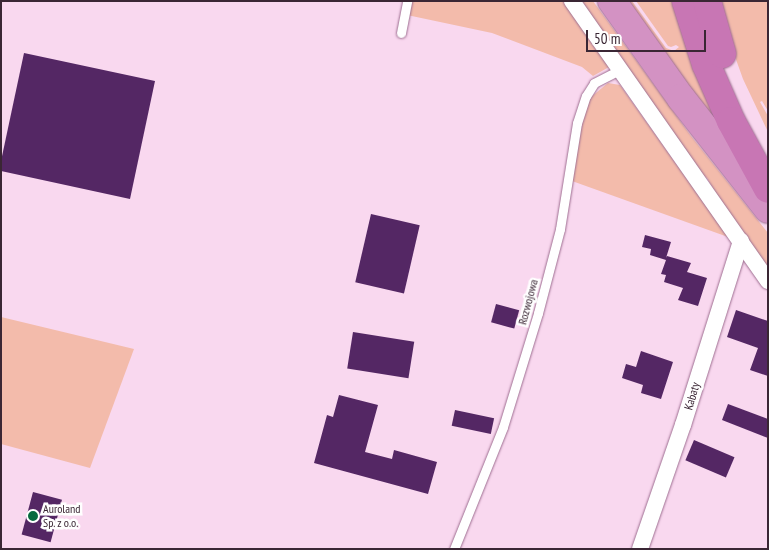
<!DOCTYPE html>
<html>
<head>
<meta charset="utf-8">
<style>
	body { margin:0 }
	#map { position:relative; width:769px; height:550px; overflow:hidden; background:#f9d8ef; font-family:"PT Sans Narrow",sans-serif }
	div>[style] { position:absolute }
	.green>* { inset:0; background:#f3bbab }
	.building>* { inset:0; background:#542764; transform-origin:0 0 }
	.roads { filter:drop-shadow(0 0 1px #9e6e91) drop-shadow(0 0 1px #9e6e91) }
	.service>* { height:9px; margin:-4.5px; padding:0 4.5px; transform-origin:4.5px; border-radius:4.5px; background:#fff }
	.minor>* { height:16px; margin:-8px; padding:0 8px; transform-origin:8px; border-radius:8px; background:#fff }
	.trunk>* { height:28px; margin:-14px; padding:0 14px; transform-origin:14px; border-radius:14px; background:#d392c3 }
	.motorway>* { height:28px; margin:-14px; padding:0 14px; transform-origin:14px; border-radius:14px; background:#c876b4 }
	.dots>* { width:14px; height:14px; translate:-50% -50%; box-sizing:border-box; border:2px solid #fff; border-radius:50% }
	span { translate:-50% -50%; white-space:nowrap; text-align:center; line-height:1.15; -webkit-text-stroke:5px #fff; paint-order:stroke }
	.street-label { font-size:12px; color:#3a2634 }
	.poi-label { font-size:12px; color:#3a2634 }
	.left { translate:0 -50%; text-align:left }
	.frame { position:absolute; inset:0; border:2px solid #3a2634; pointer-events:none }
	.scale { position:absolute; left:586px; top:30px; width:120px; height:22px; box-sizing:border-box; border:2px solid #3a2634; border-top:0; padding-left:6px; font-size:15px; line-height:18px; white-space:nowrap; color:#3a2634; -webkit-text-stroke:4px #fff; paint-order:stroke }
</style>
</head>
<body>
<div id="map">
	<div class="green">
		<div style="clip-path:polygon(410px 1px,565px 1px,609px 67px,593px 76px,582px 67px,492px 33px,407px 15px)"></div>
		<div style="clip-path:polygon(577px 1px,593px 1px,691px 136px,768px 233px,768px 270px,722px 204px,707px 178px,688px 165px)"></div>
		<div style="clip-path:polygon(625px 1px,632px 1px,666px 48px,674px 51px,679px 47px,676px 45px,671px 47px,668px 46px,636px 1px,674px 1px,722px 130px)"></div>
		<div style="clip-path:polygon(715px 1px,768px 1px,768px 111px,762px 101px,760px 102px,768px 116px,768px 132px,743px 79px)"></div>
		<div style="clip-path:polygon(608px 83px,620px 85px,728px 237px,572px 181px,584px 114px,591px 97px)"></div>
		<div style="clip-path:polygon(1px 317px,134px 349px,90px 468px,1px 444px)"></div>
	</div>
	<div class="building">
		<div style="clip-path:polygon(24px 53px,155px 81px,130px 199px,1px 171px,1px 161px)"></div>
		<div style="left:371px;top:214px;width:50px;height:70px;rotate:13deg"></div>
		<div style="clip-path:polygon(645px 235px,671px 242px,666px 258px,667px 256px,691px 263px,687px 272px,707px 278px,698px 306px,678px 300px,683px 288px,664px 282px,666px 275px,661px 274px,666px 260px,650px 255px,651px 249px,642px 247px)"></div>
		<div style="left:496px;top:304px;width:24px;height:19px;rotate:15deg"></div>
		<div style="clip-path:polygon(736px 310px,768px 321px,768px 376px,750px 370px,758px 348px,727px 337px)"></div>
		<div style="left:353px;top:332px;width:62px;height:37px;rotate:9deg"></div>
		<div style="clip-path:polygon(641px 351px,673px 362px,661px 399px,641px 393px,643px 385px,622px 378px,626px 364px,636px 367px)"></div>
		<div style="clip-path:polygon(339px 395px,378px 405px,365px 452px,392px 459px,394px 450px,437px 462px,428px 494px,314px 463px,327px 415px,333px 417px)"></div>
		<div style="clip-path:polygon(728px 404px,768px 419px,768px 438px,722px 420px)"></div>
		<div style="left:455px;top:410px;width:40px;height:16px;rotate:12deg"></div>
		<div style="left:694px;top:440px;width:44px;height:22px;rotate:23deg"></div>
		<div style="left:33px;top:492px;width:30px;height:44px;rotate:15deg"></div>
	</div>
	<div class="roads">
		<div class="service">
			<div style="left:401px;top:33px;width:33px;rotate:-79deg"></div>
			<div style="left:454px;top:549px;width:131px;rotate:-68.1deg"></div>
			<div style="left:503px;top:427px;width:119px;rotate:-72.9deg"></div>
			<div style="left:538px;top:313px;width:87px;rotate:-75.3deg"></div>
			<div style="left:560px;top:229px;width:107px;rotate:-80.9deg"></div>
			<div style="left:577px;top:123px;width:28px;rotate:-72deg"></div>
			<div style="left:586px;top:96px;width:15px;rotate:-58deg"></div>
			<div style="left:594px;top:83px;width:28px;rotate:-27deg"></div>
		</div>
		<div class="minor">
			<div style="left:572px;top:1px;width:342px;rotate:55deg"></div>
			<div style="left:640px;top:549px;width:131px;rotate:-70.9deg"></div>
			<div style="left:683px;top:425px;width:193px;rotate:-72.5deg"></div>
		</div>
		<div class="trunk">
			<div style="left:612px;top:1px;width:119px;rotate:54.6deg"></div>
			<div style="left:681px;top:98px;width:141px;rotate:51.9deg"></div>
		</div>
		<div class="motorway">
			<div style="left:686px;top:1px;width:66px;rotate:72.4deg"></div>
			<div style="left:706px;top:64px;width:62px;rotate:66.3deg"></div>
			<div style="left:731px;top:121px;width:77px;rotate:61.4deg"></div>
			<div style="left:707px;top:1px;width:55px;rotate:74.2deg"></div>
		</div>
	</div>
	<div class="dots">
		<div style="left:33px;top:516px;background:#076a3f"></div>
	</div>
	<div class="street-label">
		<span style="left:528px;top:302px;rotate:-75deg">Rozwojowa</span>
		<span style="left:692px;top:396px;rotate:-74deg">Kabaty</span>
	</div>
	<div class="poi-label">
		<span class="left" style="left:43px;top:516px">Auroland<br>Sp. z o.o.</span>
	</div>
	<div class="frame"></div>
	<div class="scale">50 m</div>
</div>
</body>
</html>
